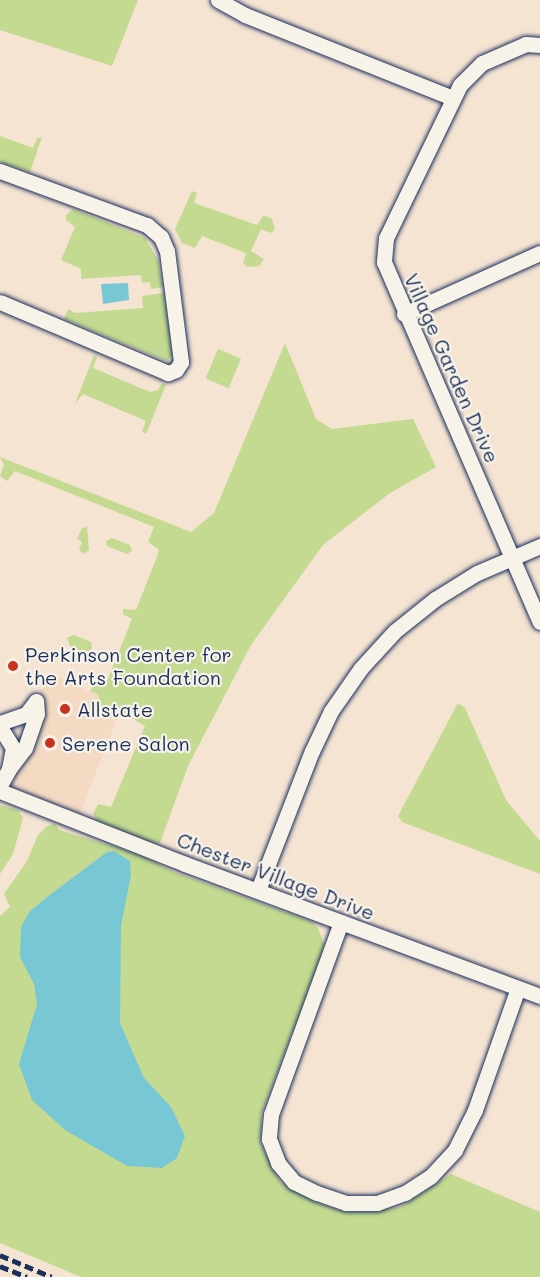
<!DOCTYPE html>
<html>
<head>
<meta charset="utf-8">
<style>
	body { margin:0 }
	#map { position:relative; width:540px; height:1277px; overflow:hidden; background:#f5e4d2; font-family:Mali,sans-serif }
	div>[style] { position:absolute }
	.built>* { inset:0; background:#f4dac3 }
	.green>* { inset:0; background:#c3da90; transform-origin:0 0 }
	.water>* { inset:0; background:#78c7d5 }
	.roads { filter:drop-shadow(0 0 2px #1b2f5e) drop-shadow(0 0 2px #1b2f5e) }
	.minor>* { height:15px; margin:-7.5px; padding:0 7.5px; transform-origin:7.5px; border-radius:7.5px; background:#f7f3e8 }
	.rail>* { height:4.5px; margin-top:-2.25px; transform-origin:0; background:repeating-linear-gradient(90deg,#1b2f5e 0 9px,transparent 0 13.5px) }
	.dots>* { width:16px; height:16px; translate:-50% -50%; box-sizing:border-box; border:3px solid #f7f3e8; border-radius:50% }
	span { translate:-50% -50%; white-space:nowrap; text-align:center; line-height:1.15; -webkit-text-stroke:4.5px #f7f3e8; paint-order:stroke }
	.street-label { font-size:20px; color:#1b2f5e }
	.poi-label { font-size:20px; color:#1b2f5e }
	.left { translate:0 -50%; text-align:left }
</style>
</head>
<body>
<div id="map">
	<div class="built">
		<div style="clip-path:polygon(48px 673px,99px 695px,114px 704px,119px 714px,76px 823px,0 785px)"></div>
	</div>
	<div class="green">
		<div style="clip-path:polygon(0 0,138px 0,112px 66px,0 30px)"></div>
		<div style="clip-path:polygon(0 136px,33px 148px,37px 138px,42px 137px,30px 172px,0 162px)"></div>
		<div style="clip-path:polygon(192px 191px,197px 193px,194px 203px,257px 225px,264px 215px,272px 219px,275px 229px,271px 233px,261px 229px,251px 251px,264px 259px,259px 266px,247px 267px,243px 263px,246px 253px,202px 236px,195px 248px,182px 243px,175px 229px)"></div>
		<div style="clip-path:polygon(73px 209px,145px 238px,158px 260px,163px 287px,151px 289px,150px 282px,142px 283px,141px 275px,81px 279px,81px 269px,61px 260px,75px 227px,66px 220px,66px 215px)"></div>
		<div style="clip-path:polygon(164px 293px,173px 354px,167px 361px,64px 319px,68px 309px,76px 313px,143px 308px,142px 296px)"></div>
		<div style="clip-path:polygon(285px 343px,316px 419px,332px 429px,413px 419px,436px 467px,390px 493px,323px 545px,251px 645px,188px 766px,160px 843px,147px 842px,98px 822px,93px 814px,98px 804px,111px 807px,145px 726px,114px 707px,109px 710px,99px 706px,99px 695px,90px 691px,96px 681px,106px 684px,132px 619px,123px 614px,123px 609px,136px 610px,156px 559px,159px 550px,148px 542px,154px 527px,15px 471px,7px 481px,0 476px,4px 465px,0 457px,191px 532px,214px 513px)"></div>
		<div style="left:218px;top:349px;width:25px;height:32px;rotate:23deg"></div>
		<div style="clip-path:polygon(94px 355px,97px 357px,93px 368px,150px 392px,158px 390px,162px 383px,166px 385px,146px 434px,142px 431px,146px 421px,83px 394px,75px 404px)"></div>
		<div style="clip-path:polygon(87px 527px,89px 550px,83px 554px,79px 549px,82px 542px,77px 539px,82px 528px)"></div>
		<div style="clip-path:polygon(112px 538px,130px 545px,132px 551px,127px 554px,107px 546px,106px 541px)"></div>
		<div style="clip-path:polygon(74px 635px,91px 642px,92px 649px,85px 653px,71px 648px,67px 638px)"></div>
		<div style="clip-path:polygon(458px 703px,465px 708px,506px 800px,540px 841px,540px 874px,402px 822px,398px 816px)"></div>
		<div style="clip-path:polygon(0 805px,18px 810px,23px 818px,13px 854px,0 874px)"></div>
		<div style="clip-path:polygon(55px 824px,59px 830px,139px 854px,174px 872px,312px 922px,318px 928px,324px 944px,322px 955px,261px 1114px,261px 1145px,280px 1182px,320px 1204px,346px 1212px,372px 1212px,400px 1207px,451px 1174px,540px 1212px,540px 1277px,81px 1277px,0 1243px,0 916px,10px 907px,4px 894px,27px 861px,38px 835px,47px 826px)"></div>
	</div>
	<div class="water">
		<div style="clip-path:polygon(128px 283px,129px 300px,103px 304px,101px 284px)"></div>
		<div style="clip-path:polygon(114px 851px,130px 861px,131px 875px,121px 926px,120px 1023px,144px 1078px,171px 1107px,185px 1136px,177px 1158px,162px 1168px,127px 1166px,65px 1130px,32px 1100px,19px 1064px,37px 1004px,34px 984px,20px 957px,21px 927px,30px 911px,51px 894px,107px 852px)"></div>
	</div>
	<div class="roads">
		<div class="minor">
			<div style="left:218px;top:0;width:31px;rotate:29deg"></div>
			<div style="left:245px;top:15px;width:223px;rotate:21.8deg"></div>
			<div style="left:540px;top:45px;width:14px;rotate:-176deg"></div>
			<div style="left:526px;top:44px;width:48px;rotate:156.6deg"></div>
			<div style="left:482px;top:63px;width:31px;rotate:135deg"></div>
			<div style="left:460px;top:85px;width:170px;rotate:115.8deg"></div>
			<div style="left:386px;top:238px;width:24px;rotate:95deg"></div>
			<div style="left:384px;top:262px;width:392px;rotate:66.6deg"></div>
			<div style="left:0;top:171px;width:157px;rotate:20.2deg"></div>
			<div style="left:147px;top:225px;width:18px;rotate:41deg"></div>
			<div style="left:161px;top:237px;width:15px;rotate:67deg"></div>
			<div style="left:167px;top:251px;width:112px;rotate:82.8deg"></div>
			<div style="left:181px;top:362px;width:9px;rotate:122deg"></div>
			<div style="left:176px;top:370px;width:9px;rotate:159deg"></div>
			<div style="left:168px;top:373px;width:182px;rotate:-157.1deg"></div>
			<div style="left:404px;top:314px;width:149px;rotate:-24.2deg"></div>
			<div style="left:0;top:723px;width:28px;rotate:-19deg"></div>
			<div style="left:26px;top:714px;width:16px;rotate:-52deg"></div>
			<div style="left:0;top:727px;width:25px;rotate:58deg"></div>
			<div style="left:13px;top:748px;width:21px;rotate:101deg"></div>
			<div style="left:9px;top:769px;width:18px;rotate:119deg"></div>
			<div style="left:9px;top:769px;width:26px;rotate:-53deg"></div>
			<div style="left:25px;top:748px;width:36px;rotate:-71deg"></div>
			<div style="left:37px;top:714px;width:13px;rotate:-94deg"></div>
			<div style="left:0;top:791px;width:199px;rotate:21.5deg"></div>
			<div style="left:185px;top:864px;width:379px;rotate:20.4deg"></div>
			<div style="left:258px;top:890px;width:149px;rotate:-68.8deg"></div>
			<div style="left:312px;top:751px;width:44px;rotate:-64.6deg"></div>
			<div style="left:331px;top:711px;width:52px;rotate:-55.1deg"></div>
			<div style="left:361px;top:668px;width:50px;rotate:-47.4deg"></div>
			<div style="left:395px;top:631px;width:51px;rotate:-38.7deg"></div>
			<div style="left:435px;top:599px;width:49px;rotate:-31.8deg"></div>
			<div style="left:477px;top:573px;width:69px;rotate:-23.2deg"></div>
			<div style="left:341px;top:922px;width:204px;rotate:110deg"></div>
			<div style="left:271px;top:1114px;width:25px;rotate:95deg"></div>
			<div style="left:269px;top:1139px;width:26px;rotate:69deg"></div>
			<div style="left:278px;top:1163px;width:25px;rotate:50deg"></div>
			<div style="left:294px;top:1182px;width:25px;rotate:26deg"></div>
			<div style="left:317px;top:1193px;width:31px;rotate:19deg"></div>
			<div style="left:346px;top:1203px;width:31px"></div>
			<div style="left:377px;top:1203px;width:30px;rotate:-20deg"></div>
			<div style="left:405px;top:1193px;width:31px;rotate:-33deg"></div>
			<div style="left:431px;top:1176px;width:35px;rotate:-47deg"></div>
			<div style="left:455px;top:1150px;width:45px;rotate:-63.4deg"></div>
			<div style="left:475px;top:1110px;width:129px;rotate:-70.6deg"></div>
		</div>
	</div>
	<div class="rail">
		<div style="left:0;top:1255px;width:56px;rotate:22.9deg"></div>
		<div style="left:0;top:1266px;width:29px;rotate:22deg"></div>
	</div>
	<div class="dots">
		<div style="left:13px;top:666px;background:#c8321e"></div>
		<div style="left:65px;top:709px;background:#c8321e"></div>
		<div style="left:50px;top:743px;background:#c8321e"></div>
	</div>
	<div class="street-label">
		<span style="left:452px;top:368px;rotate:66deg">Village Garden Drive</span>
		<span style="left:276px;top:876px;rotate:21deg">Chester Village Drive</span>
	</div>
	<div class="poi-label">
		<span class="left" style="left:25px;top:666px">Perkinson Center for<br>the Arts Foundation</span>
		<span class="left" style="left:77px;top:709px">Allstate</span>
		<span class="left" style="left:62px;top:743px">Serene Salon</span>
	</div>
</div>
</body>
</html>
